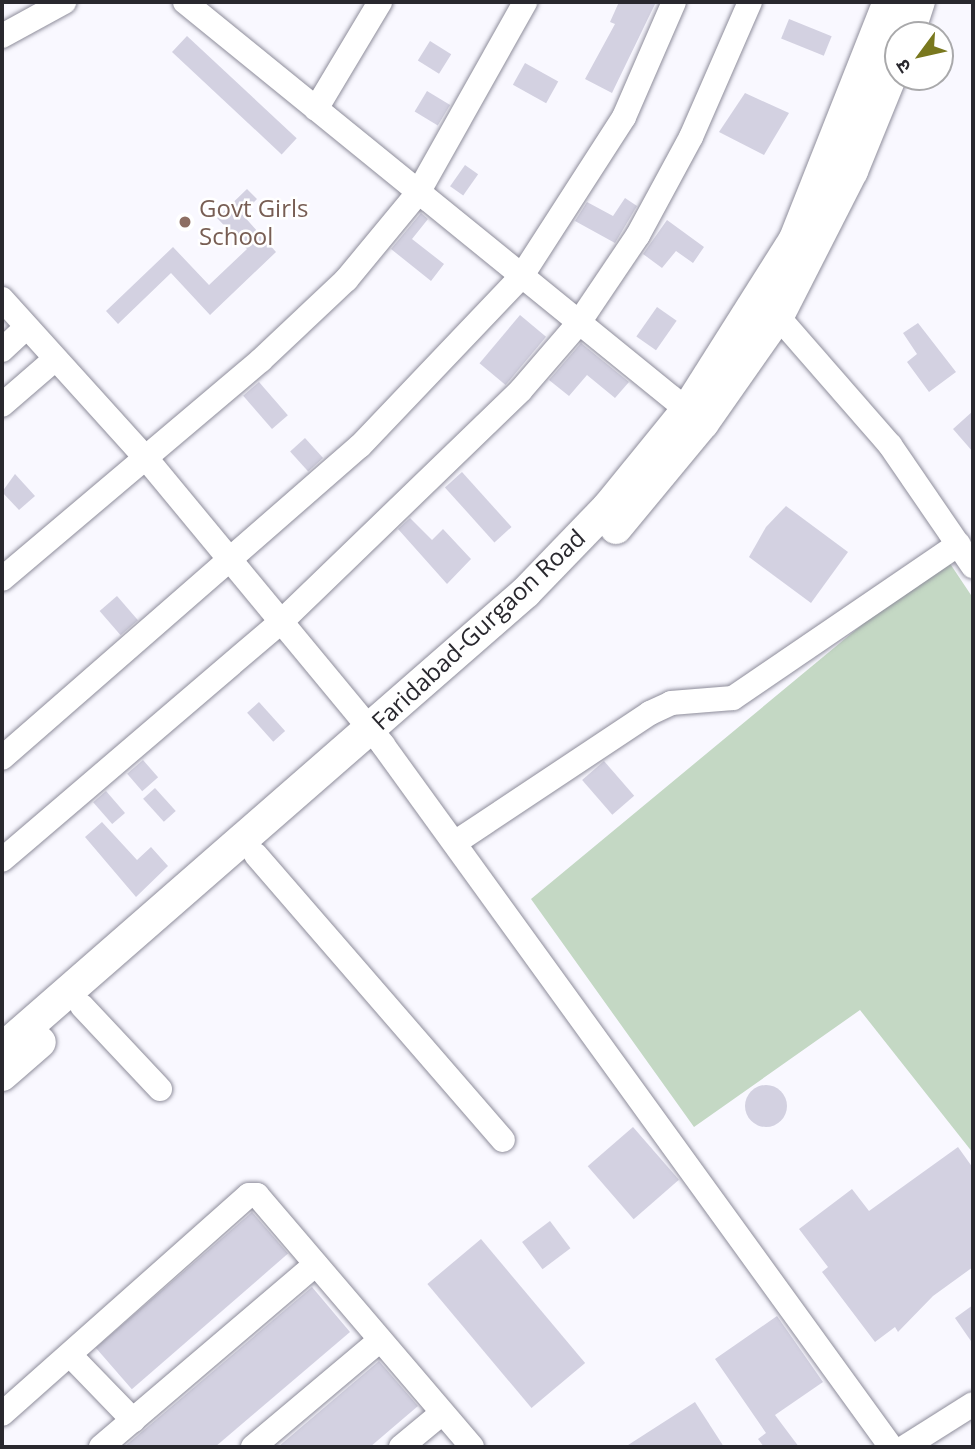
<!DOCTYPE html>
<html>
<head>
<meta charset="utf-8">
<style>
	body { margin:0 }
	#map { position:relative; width:975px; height:1449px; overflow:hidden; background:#f9f8ff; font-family:"Open Sans","Noto Sans Devanagari",sans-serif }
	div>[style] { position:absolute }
	.green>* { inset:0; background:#c4d8c4 }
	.building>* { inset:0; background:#d3d1e1; transform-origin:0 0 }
	.round { border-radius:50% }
	.roads { filter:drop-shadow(0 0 2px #8e8d9b) drop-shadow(0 0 2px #8e8d9b) }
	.minor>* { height:24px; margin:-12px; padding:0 12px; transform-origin:12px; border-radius:12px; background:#fff }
	.major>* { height:32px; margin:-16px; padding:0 16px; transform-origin:16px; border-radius:16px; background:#fff }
	.dots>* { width:19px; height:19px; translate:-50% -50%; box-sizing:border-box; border:4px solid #fff; border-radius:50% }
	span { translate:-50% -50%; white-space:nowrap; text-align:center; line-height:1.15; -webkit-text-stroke:5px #fff; paint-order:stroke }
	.education-label { font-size:24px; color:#785e54 }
	.left { translate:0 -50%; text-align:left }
	.street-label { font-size:24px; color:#29282e }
	.frame { position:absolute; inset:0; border:4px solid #29282e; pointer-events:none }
	.north { position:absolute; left:884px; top:21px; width:70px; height:70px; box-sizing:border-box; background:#fff; border:2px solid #a9a9ab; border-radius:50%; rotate:237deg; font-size:19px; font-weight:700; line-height:28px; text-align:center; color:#29282e }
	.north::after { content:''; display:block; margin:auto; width:24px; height:32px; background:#79781e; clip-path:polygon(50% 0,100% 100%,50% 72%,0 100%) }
</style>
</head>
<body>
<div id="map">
	<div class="green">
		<div style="clip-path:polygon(945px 556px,973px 598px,973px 1153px,860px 1010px,694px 1127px,531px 899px)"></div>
	</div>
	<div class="building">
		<div style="clip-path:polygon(619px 2px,656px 2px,612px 93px,585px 79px,615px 24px,610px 22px)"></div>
		<div style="left:789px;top:19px;width:46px;height:21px;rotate:22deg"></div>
		<div style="left:187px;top:36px;width:150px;height:22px;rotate:43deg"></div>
		<div style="left:430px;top:41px;width:25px;height:23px;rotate:32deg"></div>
		<div style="left:525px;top:63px;width:38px;height:25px;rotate:29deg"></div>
		<div style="left:427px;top:91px;width:27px;height:24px;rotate:31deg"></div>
		<div style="clip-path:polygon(745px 93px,789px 113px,764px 155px,719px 132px)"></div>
		<div style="left:465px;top:165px;width:16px;height:26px;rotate:35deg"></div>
		<div style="clip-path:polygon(247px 189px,257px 199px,242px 214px,276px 252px,210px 315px,171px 273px,118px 324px,106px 311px,173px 247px,209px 285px,247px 249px,217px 218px)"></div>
		<div style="clip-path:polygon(625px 198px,637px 206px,615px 243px,575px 221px,587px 202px,613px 216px)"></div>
		<div style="clip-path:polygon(421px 213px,428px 219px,412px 239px,444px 264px,431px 281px,391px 249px)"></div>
		<div style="clip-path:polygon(667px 220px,704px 247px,693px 263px,676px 251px,662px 268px,643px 254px)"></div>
		<div style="left:657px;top:307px;width:24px;height:36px;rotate:35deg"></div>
		<div style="left:520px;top:315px;width:34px;height:63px;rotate:40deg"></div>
		<div style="clip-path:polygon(918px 323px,956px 372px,929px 392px,907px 362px,917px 354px,903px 333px)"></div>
		<div style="clip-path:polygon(581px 343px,629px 382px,615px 398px,587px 375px,569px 396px,549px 380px)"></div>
		<div style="left:259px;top:382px;width:44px;height:21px;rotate:49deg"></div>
		<div style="clip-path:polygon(973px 411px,973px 452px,953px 429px)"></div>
		<div style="left:305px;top:438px;width:27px;height:20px;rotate:48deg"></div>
		<div style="left:462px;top:472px;width:74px;height:23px;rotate:48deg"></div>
		<div style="clip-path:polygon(15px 474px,35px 496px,19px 510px,2px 492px)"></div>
		<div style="clip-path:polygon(786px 506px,848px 552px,811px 603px,749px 557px,766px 527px)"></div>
		<div style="clip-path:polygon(410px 518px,432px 540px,443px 529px,471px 559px,447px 584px,398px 529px)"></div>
		<div style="left:117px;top:596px;width:32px;height:23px;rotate:49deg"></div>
		<div style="left:259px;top:702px;width:39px;height:16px;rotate:48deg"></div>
		<div style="left:143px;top:760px;width:23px;height:21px;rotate:49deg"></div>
		<div style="left:604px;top:761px;width:46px;height:29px;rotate:49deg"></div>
		<div style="left:155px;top:788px;width:31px;height:16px;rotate:48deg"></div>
		<div style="left:106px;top:791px;width:29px;height:17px;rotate:49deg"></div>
		<div style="clip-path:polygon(102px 822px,137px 860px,151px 847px,168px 866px,136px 897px,85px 837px)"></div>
		<div class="round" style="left:745px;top:1085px;width:42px;height:42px"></div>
		<div style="left:633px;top:1127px;width:70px;height:60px;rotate:49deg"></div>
		<div style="clip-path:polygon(958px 1147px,973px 1168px,973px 1267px,933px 1296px,898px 1332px,895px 1327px,875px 1342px,822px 1272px,828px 1267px,799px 1229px,852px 1189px,869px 1211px)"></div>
		<div style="left:252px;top:1212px;width:55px;height:207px;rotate:49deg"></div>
		<div style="left:550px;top:1221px;width:34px;height:35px;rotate:53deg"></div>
		<div style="left:481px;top:1239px;width:162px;height:70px;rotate:50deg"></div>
		<div style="clip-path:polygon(312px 1287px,350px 1332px,215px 1447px,124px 1447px)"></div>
		<div style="clip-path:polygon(973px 1305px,973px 1344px,955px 1318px)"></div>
		<div style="clip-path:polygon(777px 1316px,823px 1382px,775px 1415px,799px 1447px,764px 1447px,758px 1439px,766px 1433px,715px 1359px)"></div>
		<div style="clip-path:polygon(379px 1361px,418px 1406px,370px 1447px,278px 1447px)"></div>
		<div style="clip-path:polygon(695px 1402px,724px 1447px,625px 1447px)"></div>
	</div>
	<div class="roads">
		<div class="minor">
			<div style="left:185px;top:2px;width:647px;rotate:39.1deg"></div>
			<div style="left:2px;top:36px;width:71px;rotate:-28.7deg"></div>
			<div style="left:316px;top:109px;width:125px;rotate:-59.1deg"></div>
			<div style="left:2px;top:299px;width:213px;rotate:47.9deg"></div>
			<div style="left:145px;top:457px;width:374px;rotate:50.4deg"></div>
			<div style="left:383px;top:745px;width:867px;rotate:54.11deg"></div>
			<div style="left:766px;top:303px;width:189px;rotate:48.9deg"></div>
			<div style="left:890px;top:445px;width:147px;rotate:55.6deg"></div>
			<div style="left:2px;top:350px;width:33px;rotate:-43deg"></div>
			<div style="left:2px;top:405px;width:69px;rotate:-40.9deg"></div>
			<div style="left:2px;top:579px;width:339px;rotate:-40.2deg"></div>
			<div style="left:261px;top:360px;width:117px;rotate:-43.3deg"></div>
			<div style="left:346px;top:280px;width:113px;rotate:-50.4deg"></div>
			<div style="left:418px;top:193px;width:219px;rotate:-60.7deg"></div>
			<div style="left:2px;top:758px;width:475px;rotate:-41.1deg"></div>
			<div style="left:360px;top:446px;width:233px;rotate:-46.4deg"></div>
			<div style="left:521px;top:277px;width:190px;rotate:-57.2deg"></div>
			<div style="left:624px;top:117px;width:125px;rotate:-66.5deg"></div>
			<div style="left:456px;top:842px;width:233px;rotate:-33.6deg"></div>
			<div style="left:650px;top:713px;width:23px;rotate:-25deg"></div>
			<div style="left:671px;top:703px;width:62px;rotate:-4.6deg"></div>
			<div style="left:733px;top:698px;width:273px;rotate:-34.3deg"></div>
			<div style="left:256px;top:855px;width:377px;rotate:49.1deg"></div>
			<div style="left:2px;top:860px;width:368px;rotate:-40.5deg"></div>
			<div style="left:282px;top:621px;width:332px;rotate:-44deg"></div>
			<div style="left:521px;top:390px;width:87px;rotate:-49.2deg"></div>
			<div style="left:578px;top:324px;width:107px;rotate:-56deg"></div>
			<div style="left:638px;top:235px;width:111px;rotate:-61.6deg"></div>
			<div style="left:691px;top:137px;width:147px;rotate:-66.4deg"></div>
			<div style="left:82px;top:1006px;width:114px;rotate:46.8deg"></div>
			<div style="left:70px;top:1355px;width:91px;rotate:45.9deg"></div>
			<div style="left:2px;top:1414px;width:330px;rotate:-41.6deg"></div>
			<div style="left:249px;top:1195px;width:8px"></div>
			<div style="left:257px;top:1195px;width:331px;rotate:49.5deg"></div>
			<div style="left:101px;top:1447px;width:282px;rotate:-40.4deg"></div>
			<div style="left:253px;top:1447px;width:166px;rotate:-40.1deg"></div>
			<div style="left:401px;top:1447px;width:53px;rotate:-39.7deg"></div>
			<div style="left:905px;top:1447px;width:80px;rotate:-32.3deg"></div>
		</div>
		<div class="major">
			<div style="left:908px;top:35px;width:35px;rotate:-72deg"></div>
			<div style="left:616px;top:528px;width:136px;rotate:-50.4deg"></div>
			<div style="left:703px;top:423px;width:131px;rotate:-55deg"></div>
			<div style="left:778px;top:316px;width:163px;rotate:-63deg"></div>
			<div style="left:852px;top:171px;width:122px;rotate:-67.8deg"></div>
			<div style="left:2px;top:1049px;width:695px;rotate:-41.09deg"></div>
			<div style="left:526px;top:592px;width:120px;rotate:-46deg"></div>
			<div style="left:609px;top:506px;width:124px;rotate:-50.9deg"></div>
			<div style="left:687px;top:410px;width:202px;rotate:-57.7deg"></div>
			<div style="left:795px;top:239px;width:255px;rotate:-68.4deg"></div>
			<div style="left:2px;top:1075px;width:50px;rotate:-41deg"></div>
		</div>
	</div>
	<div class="dots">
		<div style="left:185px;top:222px;background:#8d6e63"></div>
	</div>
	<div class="education-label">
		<span class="left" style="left:199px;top:222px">Govt Girls<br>School</span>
	</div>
	<div class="street-label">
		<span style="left:478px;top:629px;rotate:-43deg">Faridabad-Gurgaon Road</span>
	</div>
	<div class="frame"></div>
	<div class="north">उ</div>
</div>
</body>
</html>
